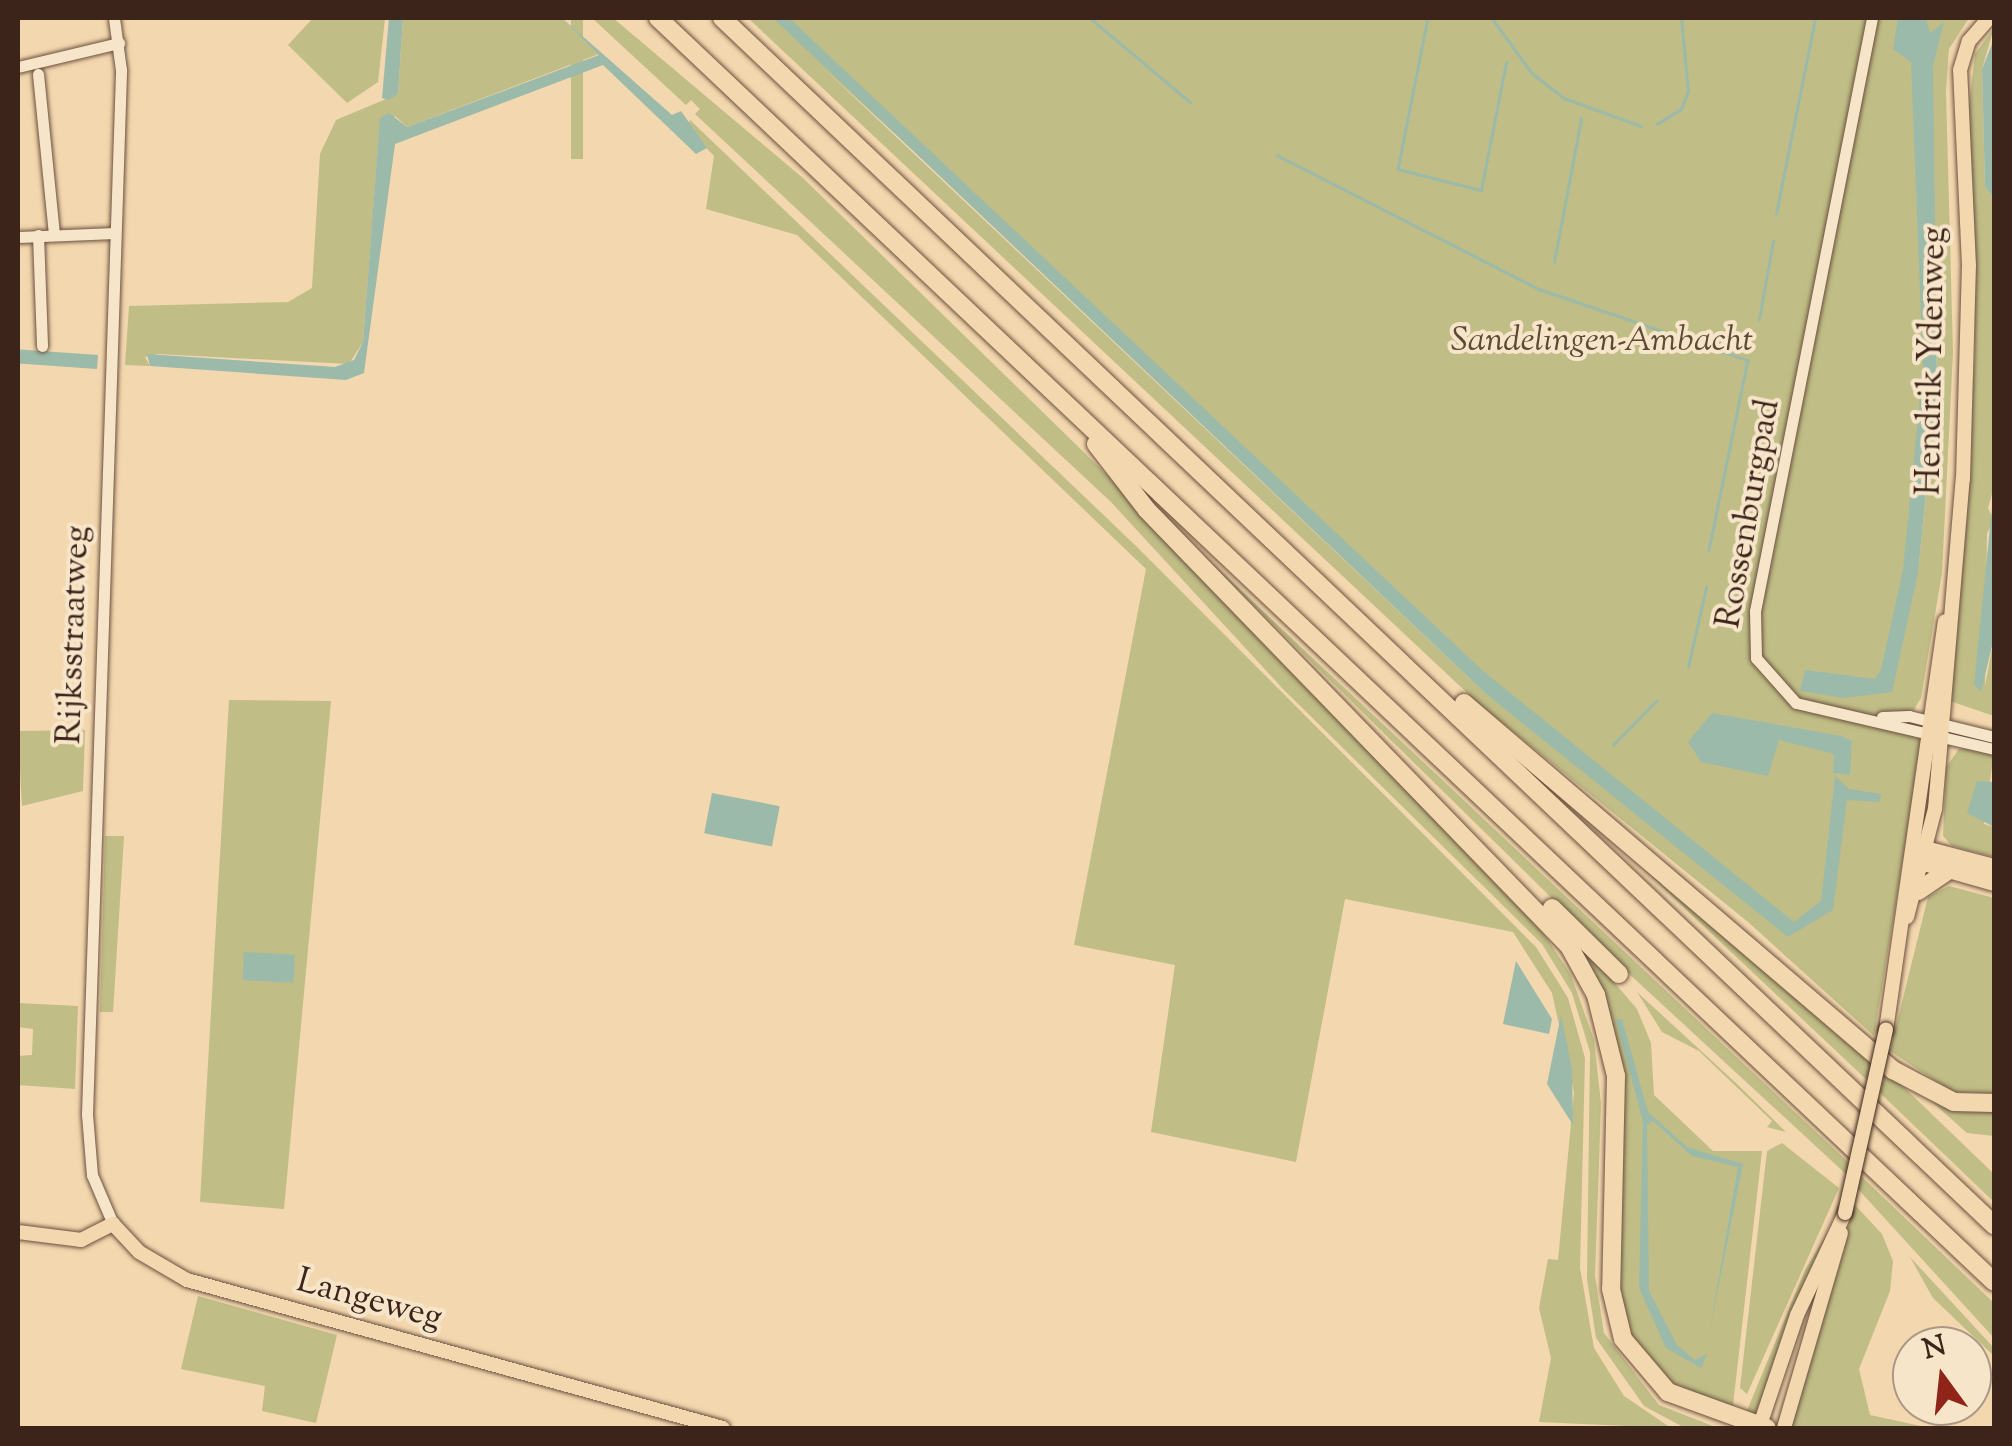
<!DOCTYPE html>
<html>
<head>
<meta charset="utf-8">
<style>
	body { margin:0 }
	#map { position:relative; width:2012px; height:1446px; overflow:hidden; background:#f3d7ae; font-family:"Sorts Mill Goudy",serif }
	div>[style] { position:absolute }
	.green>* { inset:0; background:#c0bd86; transform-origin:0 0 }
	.water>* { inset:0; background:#9bbaa9; transform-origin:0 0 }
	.stream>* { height:2.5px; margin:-1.25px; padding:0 1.25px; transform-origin:1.25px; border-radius:1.25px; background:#9bbaa9 }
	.roads { filter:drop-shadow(0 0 2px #6a513f) drop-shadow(0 0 2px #6a513f) }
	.minor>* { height:11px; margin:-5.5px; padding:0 5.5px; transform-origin:5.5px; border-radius:5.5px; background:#f7e5ca }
	.major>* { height:14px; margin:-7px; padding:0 7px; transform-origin:7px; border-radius:7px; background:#f3d7ae }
	.highway>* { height:18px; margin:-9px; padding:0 9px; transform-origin:9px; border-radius:9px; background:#f3d7ae }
	.bridges { filter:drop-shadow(0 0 2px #3c241a) drop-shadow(0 0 2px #3c241a) }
	.major-bridge>* { height:14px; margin:-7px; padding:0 7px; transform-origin:7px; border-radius:7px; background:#f3d7ae }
	span { translate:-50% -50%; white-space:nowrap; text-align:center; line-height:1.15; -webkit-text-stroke:8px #f7e5ca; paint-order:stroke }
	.park-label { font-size:35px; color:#5d4a35; font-style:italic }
	.street-label { font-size:35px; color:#3c241a }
	.frame { position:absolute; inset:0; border:20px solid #3c241a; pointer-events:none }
	.north { position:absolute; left:1892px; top:1326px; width:100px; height:100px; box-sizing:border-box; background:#f7e5ca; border:2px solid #ac9884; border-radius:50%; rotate:345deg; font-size:28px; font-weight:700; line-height:40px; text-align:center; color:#3c241a }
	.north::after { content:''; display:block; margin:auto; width:35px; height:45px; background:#8f2418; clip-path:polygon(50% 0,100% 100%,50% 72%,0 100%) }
</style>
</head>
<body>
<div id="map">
	<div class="green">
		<div style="clip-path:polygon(313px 18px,385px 18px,378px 82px,347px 103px,288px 45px)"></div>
		<div style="clip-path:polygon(403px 18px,562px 18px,599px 54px,407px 127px,395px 116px,379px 136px,363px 342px,349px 364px,158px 354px,145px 357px,150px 366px,125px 365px,129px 306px,288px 302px,312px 288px,320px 154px,336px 120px,398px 94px)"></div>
		<div style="left:571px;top:18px;width:12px;height:141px"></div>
		<div style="clip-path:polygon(592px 18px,613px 18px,804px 179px,1101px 469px,1528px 910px,1571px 975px,1594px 1040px,1601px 1104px,1595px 1276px,1604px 1333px,1659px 1405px,1718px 1428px,1685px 1428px,1644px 1406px,1596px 1338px,1587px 1279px,1590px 1052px,1572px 993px,1542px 944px,1283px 689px,1111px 502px,695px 114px,700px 109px,691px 100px,686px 105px)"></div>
		<div style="clip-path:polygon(evenodd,748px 18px,1969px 18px,1949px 49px,1946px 91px,1953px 353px,1942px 573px,1921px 698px,1912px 713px,1899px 712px,1897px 728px,1921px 740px,1919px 762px,1874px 1036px,1748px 922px,1479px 704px,748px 18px,819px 64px,1488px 679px,1787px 927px,1485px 693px,819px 64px,748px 18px,1937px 252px,1937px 385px,1918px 573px,1937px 252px)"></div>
		<div style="clip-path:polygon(1994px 28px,1982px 69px,1985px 187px,1994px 198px,1994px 487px,1988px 508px,1994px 521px,1987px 533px,1985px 686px,1994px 638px,1994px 716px,1950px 701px,1975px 354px,1969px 106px,1975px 54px)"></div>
		<div style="clip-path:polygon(690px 120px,1136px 546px,1536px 947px,1568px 998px,1585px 1058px,1580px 1268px,1594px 1348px,1624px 1396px,1671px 1428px,1539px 1422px,1551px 1358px,1539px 1308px,1548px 1259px,1558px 1260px,1574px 1092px,1552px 993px,1513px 932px,1345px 899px,1296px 1162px,1151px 1132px,1175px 965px,1074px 945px,1146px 569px,797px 235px,706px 209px,714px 156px,687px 128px)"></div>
		<div style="clip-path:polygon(1178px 531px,1849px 1163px,1847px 1175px,1626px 971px)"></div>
		<div style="clip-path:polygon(229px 700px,331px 701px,284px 1209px,200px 1202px)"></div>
		<div style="clip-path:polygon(85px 730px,83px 791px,22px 806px,18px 731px)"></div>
		<div style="clip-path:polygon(1974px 747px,1994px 753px,1984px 824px,1994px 827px,1994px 857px,1952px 846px,1943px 836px,1946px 767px,1959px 749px)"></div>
		<div style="clip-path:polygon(105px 836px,124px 836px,113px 1012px,100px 1012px)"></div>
		<div style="clip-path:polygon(1610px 837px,1874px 1059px,1868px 1081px,1714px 936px)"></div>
		<div style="clip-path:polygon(1949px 886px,1994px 898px,1994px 1093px,1953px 1092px,1890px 1051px,1928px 897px)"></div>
		<div style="clip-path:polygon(1560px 919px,1637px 1009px,1651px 1043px,1654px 1095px,1713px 1151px,1762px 1151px,1732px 1414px,1662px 1385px,1616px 1314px,1619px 1080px)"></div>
		<div style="clip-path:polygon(1637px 992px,1737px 1084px,1786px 1132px,1767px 1127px,1772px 1121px,1699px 1051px,1662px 1032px)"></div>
		<div style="clip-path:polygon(18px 1003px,78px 1006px,75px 1089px,18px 1085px,18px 1056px,32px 1055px,33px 1029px,18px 1027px)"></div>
		<div style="clip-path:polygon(1886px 1070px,1994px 1174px,1994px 1202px,1880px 1093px)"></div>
		<div style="clip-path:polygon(1931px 1101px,1994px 1108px,1994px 1136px,1967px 1133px)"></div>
		<div style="clip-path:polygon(1782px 1143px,1839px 1188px,1747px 1394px,1740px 1388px,1767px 1151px)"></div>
		<div style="clip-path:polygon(1861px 1176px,1994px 1303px,1994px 1338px,1858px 1189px)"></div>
		<div style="clip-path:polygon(1855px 1205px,1882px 1234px,1893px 1261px,1890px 1291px,1859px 1369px,1870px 1415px,1930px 1428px,1787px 1428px)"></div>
		<div style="clip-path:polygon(1834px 1222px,1758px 1420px,1744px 1418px,1805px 1270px)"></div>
		<div style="clip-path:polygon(1910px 1257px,1994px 1348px,1994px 1356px,1933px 1298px)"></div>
		<div style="clip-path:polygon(198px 1296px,337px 1335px,316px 1423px,262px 1411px,265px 1386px,181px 1369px)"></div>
	</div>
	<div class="water">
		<div style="clip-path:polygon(389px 18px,403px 18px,398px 94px,389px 100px,382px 98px)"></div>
		<div style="clip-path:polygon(562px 18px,672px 115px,681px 111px,707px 148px,696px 154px,603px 65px,395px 144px,364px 373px,346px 380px,150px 366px,147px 354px,335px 367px,354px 360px,363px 342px,380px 118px,389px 113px,407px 127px,599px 55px)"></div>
		<div style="clip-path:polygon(773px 18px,789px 18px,1483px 671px,1794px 922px,1821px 901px,1835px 776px,1849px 789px,1881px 794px,1880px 802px,1847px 800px,1833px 910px,1788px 937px,1485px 693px)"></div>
		<div style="clip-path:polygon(1898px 18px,1926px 18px,1930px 33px,1944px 22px,1933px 66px,1937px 385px,1918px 573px,1892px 692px,1844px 698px,1800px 691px,1805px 670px,1875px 679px,1881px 670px,1903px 570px,1923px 367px,1911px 62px,1893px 49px)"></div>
		<div style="clip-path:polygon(1994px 39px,1994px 198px,1985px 187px,1982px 69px)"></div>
		<div style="left:98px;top:355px;width:14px;height:82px;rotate:94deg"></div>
		<div style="clip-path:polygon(1994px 488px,1994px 638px,1981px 692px,1974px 685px)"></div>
		<div style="clip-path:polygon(1712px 713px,1841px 736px,1852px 741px,1850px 775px,1833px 773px,1834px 754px,1779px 740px,1768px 776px,1701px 762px,1688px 742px)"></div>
		<div style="clip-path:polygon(1977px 781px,1994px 782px,1994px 827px,1967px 813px)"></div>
		<div style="left:712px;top:793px;width:69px;height:41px;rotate:11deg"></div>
		<div style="left:244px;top:952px;width:51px;height:28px;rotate:3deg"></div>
		<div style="clip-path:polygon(1516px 961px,1552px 1019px,1549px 1034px,1503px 1024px)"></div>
		<div style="clip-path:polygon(1561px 1015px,1572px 1069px,1573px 1125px,1547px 1084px)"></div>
		<div style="clip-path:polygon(1622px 1019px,1648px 1112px,1687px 1147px,1743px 1164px,1709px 1334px,1738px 1167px,1692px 1156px,1653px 1121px,1647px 1125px,1649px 1291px,1677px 1345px,1695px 1360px,1707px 1354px,1701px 1368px,1666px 1348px,1639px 1288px,1643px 1122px,1616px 1020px)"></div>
	</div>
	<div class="stream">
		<div style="left:1090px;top:18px;width:131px;rotate:40deg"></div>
		<div style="left:1428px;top:18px;width:154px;rotate:101.2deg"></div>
		<div style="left:1398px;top:169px;width:86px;rotate:14.2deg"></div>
		<div style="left:1481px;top:190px;width:130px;rotate:-78.9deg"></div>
		<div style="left:1492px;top:18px;width:68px;rotate:54deg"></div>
		<div style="left:1532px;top:73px;width:41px;rotate:38deg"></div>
		<div style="left:1564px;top:98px;width:82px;rotate:20deg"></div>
		<div style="left:1657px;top:124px;width:28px;rotate:-32deg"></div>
		<div style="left:1681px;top:109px;width:18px;rotate:-68deg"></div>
		<div style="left:1688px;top:92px;width:74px;rotate:-95.4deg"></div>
		<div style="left:1277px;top:155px;width:294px;rotate:27.1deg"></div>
		<div style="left:1539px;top:289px;width:221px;rotate:18.8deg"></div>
		<div style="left:1748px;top:360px;width:194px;rotate:101.6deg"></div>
		<div style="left:1776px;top:214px;width:200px;rotate:-78.7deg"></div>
		<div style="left:1554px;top:262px;width:146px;rotate:-79.3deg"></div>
		<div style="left:1759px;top:320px;width:80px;rotate:-80deg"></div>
		<div style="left:1688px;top:667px;width:82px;rotate:-77.3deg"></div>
		<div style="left:1613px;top:745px;width:62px;rotate:-45.7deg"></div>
	</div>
	<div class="roads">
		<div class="minor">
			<div style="left:1872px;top:18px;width:604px;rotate:101.16deg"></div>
			<div style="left:1755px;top:611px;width:47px;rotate:88.8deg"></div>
			<div style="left:1756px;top:658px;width:60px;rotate:48.4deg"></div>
			<div style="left:1796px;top:703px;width:203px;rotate:13.1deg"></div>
			<div style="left:18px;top:67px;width:104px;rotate:-13.4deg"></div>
			<div style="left:38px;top:74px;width:161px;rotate:84.3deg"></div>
			<div style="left:38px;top:235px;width:111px;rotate:87.9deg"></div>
			<div style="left:18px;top:237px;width:97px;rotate:-2.4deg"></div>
			<div style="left:1882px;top:717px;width:27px;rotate:-2deg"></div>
			<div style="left:1909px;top:716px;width:88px;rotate:13.9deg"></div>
			<div style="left:113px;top:1224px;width:53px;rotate:-113.2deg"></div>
			<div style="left:92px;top:1175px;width:61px;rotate:-94.7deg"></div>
			<div style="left:87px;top:1114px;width:1045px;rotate:-88.13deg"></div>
			<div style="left:121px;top:70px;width:52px;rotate:-97.7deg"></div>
		</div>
		<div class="major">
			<div style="left:1907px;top:917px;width:112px;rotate:-75.5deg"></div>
			<div style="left:1935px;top:809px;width:331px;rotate:-85.2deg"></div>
			<div style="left:1963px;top:479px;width:213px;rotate:-88.4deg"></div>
			<div style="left:1969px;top:266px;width:196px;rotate:-92.6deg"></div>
			<div style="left:1960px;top:70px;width:30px;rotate:-73deg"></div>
			<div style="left:1969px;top:41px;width:30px;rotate:-49deg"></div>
			<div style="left:1886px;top:1030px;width:413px;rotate:-81.8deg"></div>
			<div style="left:18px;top:1232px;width:64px;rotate:7.2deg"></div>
			<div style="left:81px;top:1240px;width:36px;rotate:-27deg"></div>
			<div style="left:113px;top:1224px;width:38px;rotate:47deg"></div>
			<div style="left:139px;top:1252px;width:56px;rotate:30.3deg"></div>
			<div style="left:187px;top:1280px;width:556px;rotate:15.44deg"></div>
			<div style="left:1759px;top:1428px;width:119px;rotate:-71.4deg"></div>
			<div style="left:1797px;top:1315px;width:113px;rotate:-64.8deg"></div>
			<div style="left:1784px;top:1428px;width:203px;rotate:-73.7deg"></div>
		</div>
		<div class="highway">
			<div style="left:658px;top:18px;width:1839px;rotate:43.41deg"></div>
			<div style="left:722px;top:18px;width:1754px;rotate:43.5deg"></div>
			<div style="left:1096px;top:444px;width:83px;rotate:52.3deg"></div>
			<div style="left:1147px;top:510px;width:607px;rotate:45.93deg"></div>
			<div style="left:1569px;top:946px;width:56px;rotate:61.1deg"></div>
			<div style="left:1596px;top:995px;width:83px;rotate:76.1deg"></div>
			<div style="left:1616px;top:1076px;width:213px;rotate:91.3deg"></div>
			<div style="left:1611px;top:1289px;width:51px;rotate:76.5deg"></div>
			<div style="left:1623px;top:1339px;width:70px;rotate:49.7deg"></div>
			<div style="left:1668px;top:1392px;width:105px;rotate:20deg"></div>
			<div style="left:1464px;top:703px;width:565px;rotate:40.55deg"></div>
			<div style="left:1893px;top:1070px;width:69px;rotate:27.7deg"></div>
			<div style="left:1954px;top:1102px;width:40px;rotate:1.4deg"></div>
			<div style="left:1914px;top:859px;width:17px;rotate:-28deg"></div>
			<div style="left:1929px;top:851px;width:67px;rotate:14.7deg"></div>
			<div style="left:1914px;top:859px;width:83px;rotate:16deg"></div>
			<div style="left:1918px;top:891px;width:36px;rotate:-34deg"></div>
			<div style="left:1552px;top:908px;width:94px;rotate:44.6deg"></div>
		</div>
	</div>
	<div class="bridges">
		<div class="major-bridge">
			<div style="left:1845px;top:1213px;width:188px;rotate:-77.4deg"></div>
		</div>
	</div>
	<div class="park-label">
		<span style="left:1602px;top:342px">Sandelingen-Ambacht</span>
	</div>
	<div class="street-label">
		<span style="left:1933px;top:361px;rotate:-89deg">Hendrik Ydenweg</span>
		<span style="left:1750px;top:514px;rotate:-80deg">Rossenburgpad</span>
		<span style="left:75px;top:635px;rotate:-88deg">Rijksstraatweg</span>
		<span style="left:369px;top:1301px;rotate:15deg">Langeweg</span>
	</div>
	<div class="frame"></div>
	<div class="north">N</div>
</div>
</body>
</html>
